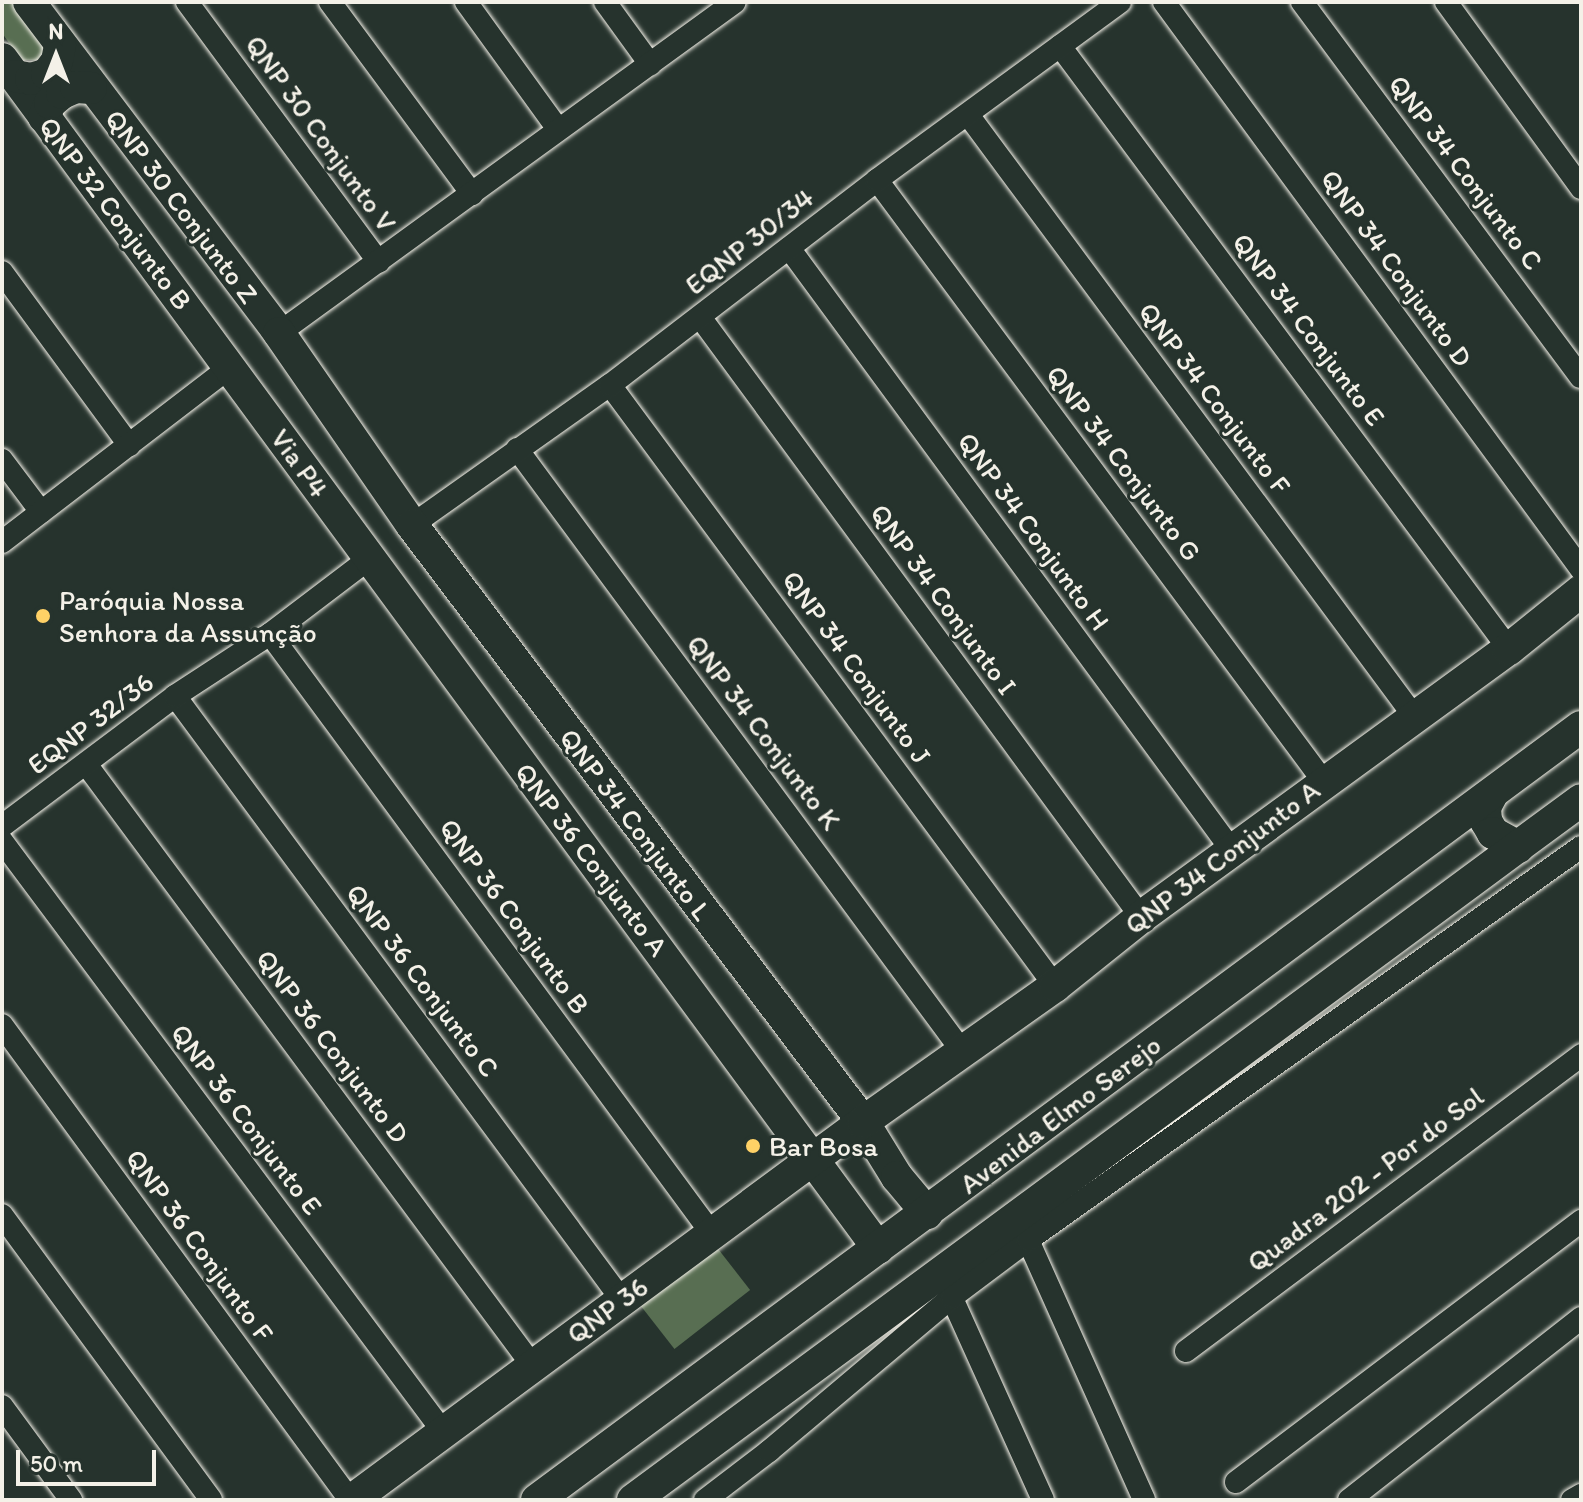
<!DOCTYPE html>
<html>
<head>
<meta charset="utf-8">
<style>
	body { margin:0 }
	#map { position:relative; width:1583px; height:1502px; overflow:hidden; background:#26332d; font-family:Itim,sans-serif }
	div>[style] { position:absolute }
	.green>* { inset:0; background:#586e52; transform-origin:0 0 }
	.roads { filter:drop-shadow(0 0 2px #f4f1e8) drop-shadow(0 0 2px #f4f1e8) }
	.street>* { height:22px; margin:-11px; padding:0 11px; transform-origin:11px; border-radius:11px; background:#26332d }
	.secondary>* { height:32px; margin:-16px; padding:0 16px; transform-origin:16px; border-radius:16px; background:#26332d }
	.dots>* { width:22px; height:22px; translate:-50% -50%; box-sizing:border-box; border:4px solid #26332d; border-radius:50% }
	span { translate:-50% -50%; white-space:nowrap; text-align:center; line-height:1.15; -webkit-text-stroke:6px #26332d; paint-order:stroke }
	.street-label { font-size:28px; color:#f4f1e8 }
	.poi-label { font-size:28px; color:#f4f1e8 }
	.left { translate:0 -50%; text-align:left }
	.frame { position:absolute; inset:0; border:4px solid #f4f1e8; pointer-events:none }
	.north { position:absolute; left:16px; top:16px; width:80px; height:80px; -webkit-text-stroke:6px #26332d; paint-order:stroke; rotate:0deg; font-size:22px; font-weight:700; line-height:32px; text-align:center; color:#f4f1e8 }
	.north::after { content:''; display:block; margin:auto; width:28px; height:36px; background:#f4f1e8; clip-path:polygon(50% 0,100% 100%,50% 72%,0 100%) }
	.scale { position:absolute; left:16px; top:1450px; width:140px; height:36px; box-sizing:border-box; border:4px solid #f4f1e8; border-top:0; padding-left:10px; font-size:24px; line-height:28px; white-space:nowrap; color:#f4f1e8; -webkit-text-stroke:6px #26332d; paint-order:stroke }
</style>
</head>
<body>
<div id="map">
	<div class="green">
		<div style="clip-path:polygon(2px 2px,20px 2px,48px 46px,38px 60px,21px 60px,2px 33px)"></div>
		<div style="left:715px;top:1245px;width:57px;height:96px;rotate:52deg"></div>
	</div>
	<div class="roads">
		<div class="street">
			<div style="left:187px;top:2px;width:323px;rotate:53.6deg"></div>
			<div style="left:330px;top:2px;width:239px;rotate:53.5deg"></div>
			<div style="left:466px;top:2px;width:157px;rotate:54.1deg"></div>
			<div style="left:605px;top:2px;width:77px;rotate:54deg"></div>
			<div style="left:1164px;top:2px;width:704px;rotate:53.67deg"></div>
			<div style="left:1302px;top:2px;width:467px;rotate:53.4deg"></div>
			<div style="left:1446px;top:2px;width:230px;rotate:54deg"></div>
			<div style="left:1060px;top:46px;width:752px;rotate:53.33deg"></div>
			<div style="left:969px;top:116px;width:746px;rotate:53.45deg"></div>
			<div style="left:877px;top:180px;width:750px;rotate:53.41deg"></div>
			<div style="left:789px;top:248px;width:746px;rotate:53.67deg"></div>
			<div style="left:2px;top:272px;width:215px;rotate:53.7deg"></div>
			<div style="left:700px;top:317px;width:745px;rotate:53.68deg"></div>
			<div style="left:279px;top:333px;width:563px;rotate:-35.98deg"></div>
			<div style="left:610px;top:385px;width:748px;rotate:53.48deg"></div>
			<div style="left:517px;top:449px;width:749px;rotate:53.53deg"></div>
			<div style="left:2px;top:460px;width:65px;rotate:53.1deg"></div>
			<div style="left:412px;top:525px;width:242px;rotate:-35.3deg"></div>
			<div style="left:610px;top:385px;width:337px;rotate:-37.5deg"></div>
			<div style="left:877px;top:180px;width:301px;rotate:-36.2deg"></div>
			<div style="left:2px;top:542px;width:287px;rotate:-37.5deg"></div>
			<div style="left:270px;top:634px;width:745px;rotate:53.62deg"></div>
			<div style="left:175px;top:696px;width:751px;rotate:53.5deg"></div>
			<div style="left:86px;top:764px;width:748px;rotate:53.42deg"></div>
			<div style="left:2px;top:826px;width:216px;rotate:-36.9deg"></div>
			<div style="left:175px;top:696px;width:113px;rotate:-33.1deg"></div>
			<div style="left:270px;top:634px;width:126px;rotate:-37.2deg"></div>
			<div style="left:2px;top:841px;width:739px;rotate:53.25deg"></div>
			<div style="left:2px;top:1025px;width:589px;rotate:53.77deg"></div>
			<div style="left:2px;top:1215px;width:353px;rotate:53.7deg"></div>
			<div style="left:1023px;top:1229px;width:297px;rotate:65.9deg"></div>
			<div style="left:946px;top:1285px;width:236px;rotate:65.7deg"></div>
			<div style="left:1186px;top:1351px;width:494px;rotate:-36.8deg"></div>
			<div style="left:2px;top:1406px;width:117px;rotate:53.7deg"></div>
			<div style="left:1236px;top:1482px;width:433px;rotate:-37.1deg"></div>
			<div style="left:705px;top:1500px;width:81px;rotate:-37.4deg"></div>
			<div style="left:769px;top:1451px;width:239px;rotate:-40.1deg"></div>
			<div style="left:952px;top:1297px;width:95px;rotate:-36.9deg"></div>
			<div style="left:1028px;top:1240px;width:678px;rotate:-35.4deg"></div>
			<div style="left:1349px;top:1500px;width:295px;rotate:-38.1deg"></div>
			<div style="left:1572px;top:1500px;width:10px;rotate:-29deg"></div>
		</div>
		<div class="secondary">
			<div style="left:29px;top:2px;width:415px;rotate:52.9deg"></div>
			<div style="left:279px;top:333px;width:234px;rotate:55.3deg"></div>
			<div style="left:412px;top:525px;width:748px;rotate:52.93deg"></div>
			<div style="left:863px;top:1122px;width:65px;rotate:58.3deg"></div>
			<div style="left:897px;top:1177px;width:47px;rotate:50.2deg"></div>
			<div style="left:2px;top:59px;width:1477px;rotate:53.62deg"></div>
			<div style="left:15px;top:76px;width:16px;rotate:11deg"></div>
			<div style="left:31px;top:79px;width:17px;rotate:-17deg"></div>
			<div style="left:47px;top:74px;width:16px;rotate:-52deg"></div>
			<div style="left:57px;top:61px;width:16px;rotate:-79deg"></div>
			<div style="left:44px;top:117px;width:15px;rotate:-67deg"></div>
			<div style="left:50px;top:103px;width:16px;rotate:-40deg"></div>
			<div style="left:62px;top:93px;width:15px;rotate:-23deg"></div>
			<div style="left:76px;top:87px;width:15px;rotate:4deg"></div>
			<div style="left:1491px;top:796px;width:13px;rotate:119deg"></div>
			<div style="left:1485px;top:807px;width:14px;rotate:86deg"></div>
			<div style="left:1486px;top:821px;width:14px;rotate:60deg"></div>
			<div style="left:1493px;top:833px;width:29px;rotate:29deg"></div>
			<div style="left:352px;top:1500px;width:636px;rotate:-36.49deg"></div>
			<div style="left:863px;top:1122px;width:235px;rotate:-35.3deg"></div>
			<div style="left:1055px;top:986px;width:110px;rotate:-38.7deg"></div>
			<div style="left:1141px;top:917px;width:455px;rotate:-36.1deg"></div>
			<div style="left:1509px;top:649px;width:92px;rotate:-38.9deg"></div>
			<div style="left:537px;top:1500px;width:1299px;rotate:-36.52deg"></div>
			<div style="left:633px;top:1500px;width:1178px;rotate:-36.44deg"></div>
		</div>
	</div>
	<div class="dots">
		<div style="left:43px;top:616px;background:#ffd166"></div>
		<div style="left:753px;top:1146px;background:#ffd166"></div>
	</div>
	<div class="street-label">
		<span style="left:321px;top:133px;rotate:54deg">QNP 30 Conjunto V</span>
		<span style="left:1466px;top:172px;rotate:53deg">QNP 34 Conjunto C</span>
		<span style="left:182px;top:206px;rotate:53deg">QNP 30 Conjunto Z</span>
		<span style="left:116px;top:213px;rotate:53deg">QNP 32 Conjunto B</span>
		<span style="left:749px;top:241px;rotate:-38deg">EQNP 30/34</span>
		<span style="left:1397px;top:268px;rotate:54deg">QNP 34 Conjunto D</span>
		<span style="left:1309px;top:329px;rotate:53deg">QNP 34 Conjunto E</span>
		<span style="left:1215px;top:398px;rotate:53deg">QNP 34 Conjunto F</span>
		<span style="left:300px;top:463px;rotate:54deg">Via P4</span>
		<span style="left:1124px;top:463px;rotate:53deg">QNP 34 Conjunto G</span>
		<span style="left:1034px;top:531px;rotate:54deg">QNP 34 Conjunto H</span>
		<span style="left:944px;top:599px;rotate:54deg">QNP 34 Conjunto I</span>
		<span style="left:857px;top:667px;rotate:54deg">QNP 34 Conjunto J</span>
		<span style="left:90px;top:723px;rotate:-37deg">EQNP 32/36</span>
		<span style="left:764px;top:732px;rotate:53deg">QNP 34 Conjunto K</span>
		<span style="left:636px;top:824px;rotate:53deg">QNP 34 Conjunto L</span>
		<span style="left:1222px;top:857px;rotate:-37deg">QNP 34 Conjunto A</span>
		<span style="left:592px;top:859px;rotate:53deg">QNP 36 Conjunto A</span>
		<span style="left:515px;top:916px;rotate:54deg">QNP 36 Conjunto B</span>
		<span style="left:423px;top:980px;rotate:53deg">QNP 36 Conjunto C</span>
		<span style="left:333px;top:1046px;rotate:53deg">QNP 36 Conjunto D</span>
		<span style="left:1060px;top:1114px;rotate:-37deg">Avenida Elmo Serejo</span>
		<span style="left:247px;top:1119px;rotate:53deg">QNP 36 Conjunto E</span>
		<span style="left:1365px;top:1179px;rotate:-37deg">Quadra 202 - Por do Sol</span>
		<span style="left:200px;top:1245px;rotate:54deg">QNP 36 Conjunto F</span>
		<span style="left:607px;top:1310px;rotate:-36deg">QNP 36</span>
	</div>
	<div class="poi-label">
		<span class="left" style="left:59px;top:616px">Paróquia Nossa<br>Senhora da Assunção</span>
		<span class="left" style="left:769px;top:1146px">Bar Bosa</span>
	</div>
	<div class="frame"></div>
	<div class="north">N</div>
	<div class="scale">50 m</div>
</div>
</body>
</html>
